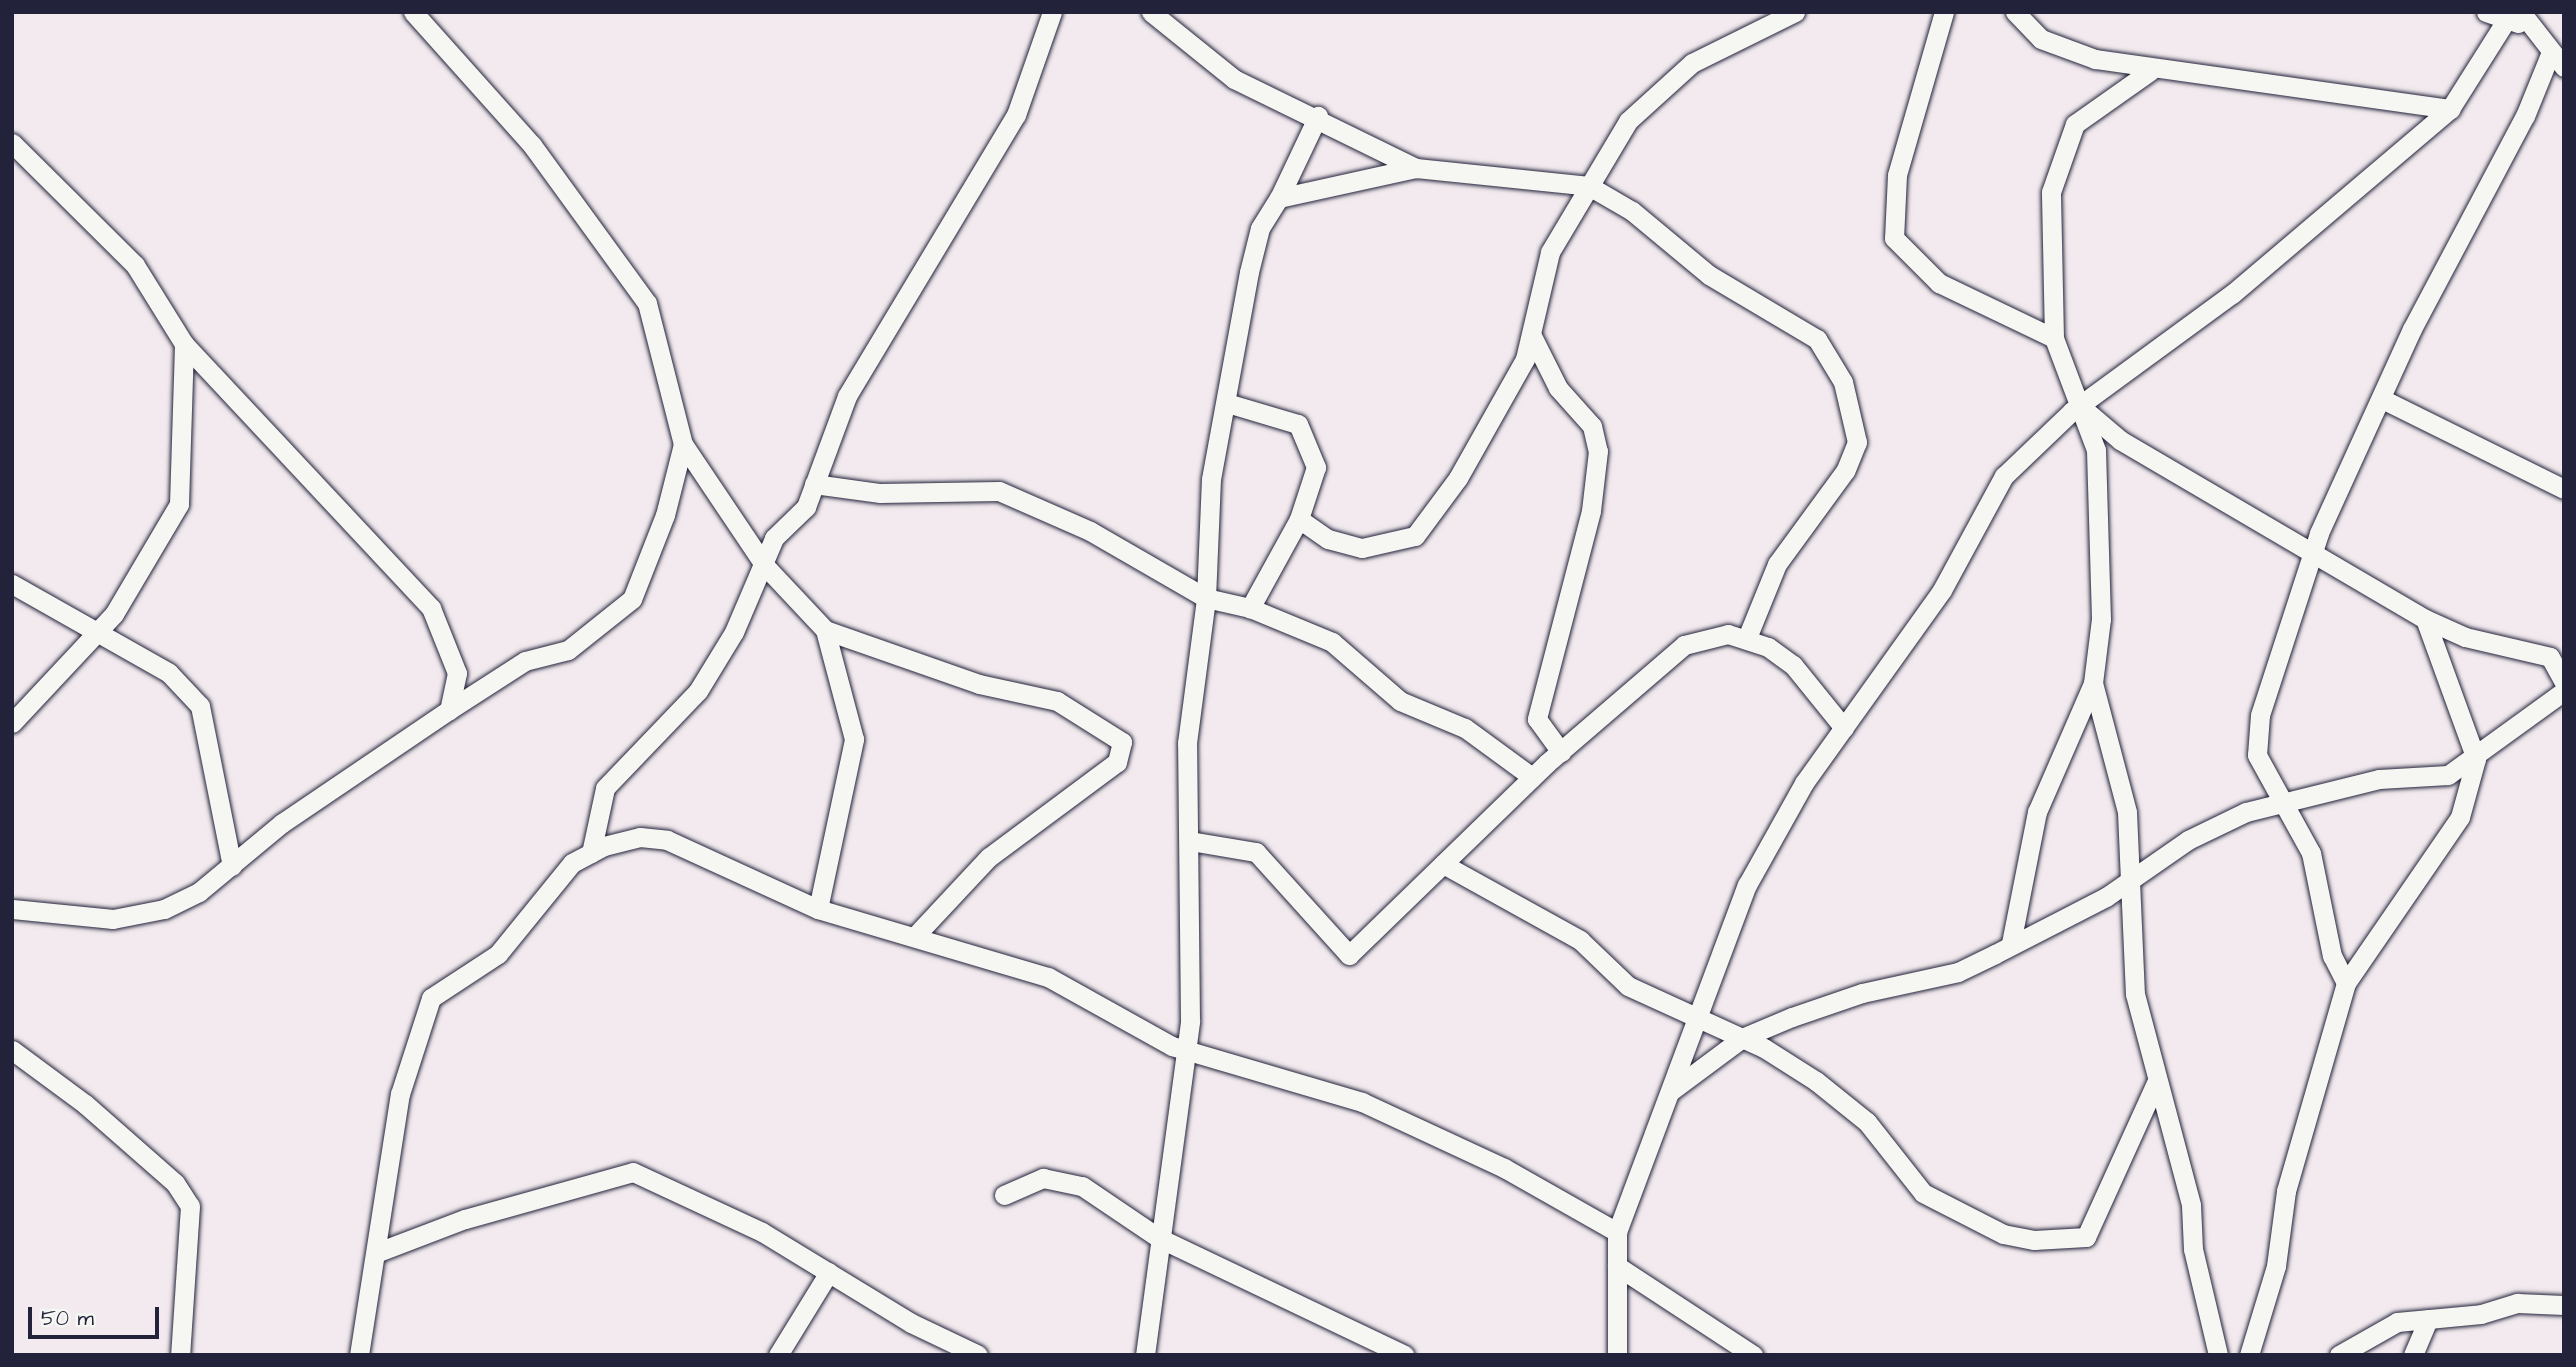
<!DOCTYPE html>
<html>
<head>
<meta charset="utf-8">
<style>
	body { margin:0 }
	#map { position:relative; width:2576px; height:1367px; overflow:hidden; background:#f2eaee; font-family:"Architects Daughter",sans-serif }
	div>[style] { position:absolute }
	.roads { filter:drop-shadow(0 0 2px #22223b) drop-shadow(0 0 2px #22223b) }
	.street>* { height:19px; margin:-9.5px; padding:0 9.5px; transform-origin:9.5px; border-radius:9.5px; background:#f6f6f2 }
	span { translate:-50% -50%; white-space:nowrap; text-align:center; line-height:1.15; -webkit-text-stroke:5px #f6f6f2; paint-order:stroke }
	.frame { position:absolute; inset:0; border:14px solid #22223b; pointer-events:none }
	.scale { position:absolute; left:28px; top:1307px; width:131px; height:32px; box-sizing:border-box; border:4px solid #22223b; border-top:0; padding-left:9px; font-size:21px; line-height:24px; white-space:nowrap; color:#22223b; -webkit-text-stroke:5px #f6f6f2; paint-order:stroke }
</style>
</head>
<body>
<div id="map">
	<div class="roads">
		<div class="street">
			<div style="left:413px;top:12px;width:178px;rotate:48.2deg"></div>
			<div style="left:532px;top:145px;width:195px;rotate:54deg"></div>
			<div style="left:647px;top:303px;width:146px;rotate:75.7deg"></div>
			<div style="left:683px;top:444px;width:73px;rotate:104.2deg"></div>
			<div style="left:665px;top:515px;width:90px;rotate:111.4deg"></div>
			<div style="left:632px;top:599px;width:82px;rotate:141.4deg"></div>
			<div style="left:568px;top:650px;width:44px;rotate:165.7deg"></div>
			<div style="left:525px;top:661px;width:90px;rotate:147.2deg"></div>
			<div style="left:1151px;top:12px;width:107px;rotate:38.9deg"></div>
			<div style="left:1234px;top:79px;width:203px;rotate:26.1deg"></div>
			<div style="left:1416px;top:168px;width:174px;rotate:5.9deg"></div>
			<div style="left:1589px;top:186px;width:50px;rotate:30.2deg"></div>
			<div style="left:1632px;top:211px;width:100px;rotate:39.7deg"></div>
			<div style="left:1709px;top:275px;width:126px;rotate:30.7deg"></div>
			<div style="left:1817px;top:339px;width:50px;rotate:58.8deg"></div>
			<div style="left:1843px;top:382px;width:62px;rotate:76.9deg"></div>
			<div style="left:1857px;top:442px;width:31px;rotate:112deg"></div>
			<div style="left:1845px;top:471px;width:115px;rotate:126.2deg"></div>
			<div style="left:1777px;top:564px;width:80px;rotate:112.1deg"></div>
			<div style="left:1944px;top:12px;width:170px;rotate:106.1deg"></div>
			<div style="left:1897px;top:175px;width:63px;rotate:92.7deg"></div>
			<div style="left:1894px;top:238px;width:64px;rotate:45deg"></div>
			<div style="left:1939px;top:283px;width:127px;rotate:25.6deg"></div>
			<div style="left:2015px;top:12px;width:37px;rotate:46deg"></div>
			<div style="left:2041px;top:39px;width:58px;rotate:20.3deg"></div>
			<div style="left:2095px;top:59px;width:359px;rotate:8deg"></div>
			<div style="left:2486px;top:12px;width:34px;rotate:19deg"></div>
			<div style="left:2521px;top:12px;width:70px;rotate:52deg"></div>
			<div style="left:12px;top:143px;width:173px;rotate:44.8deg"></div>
			<div style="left:135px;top:265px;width:93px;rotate:58.2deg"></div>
			<div style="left:184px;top:344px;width:362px;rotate:46.9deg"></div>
			<div style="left:431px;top:608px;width:70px;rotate:68.2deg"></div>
			<div style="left:457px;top:673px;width:38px;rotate:102deg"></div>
			<div style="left:449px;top:710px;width:202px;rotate:145.9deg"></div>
			<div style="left:282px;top:823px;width:108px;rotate:140.3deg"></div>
			<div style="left:199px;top:892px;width:39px;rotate:154deg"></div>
			<div style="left:164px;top:909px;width:52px;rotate:168.9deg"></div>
			<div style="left:113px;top:919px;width:101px;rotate:-174.3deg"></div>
			<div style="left:1279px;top:198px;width:91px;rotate:-64.6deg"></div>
			<div style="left:1532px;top:336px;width:58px;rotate:63.4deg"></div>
			<div style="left:1558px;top:388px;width:51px;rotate:48.2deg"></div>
			<div style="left:1592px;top:426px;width:26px;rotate:77deg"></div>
			<div style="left:1598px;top:451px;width:60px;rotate:96.7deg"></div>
			<div style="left:1591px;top:511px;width:215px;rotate:104.6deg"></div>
			<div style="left:1537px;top:719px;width:41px;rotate:54deg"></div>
			<div style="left:2382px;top:399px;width:203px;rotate:26.3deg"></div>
			<div style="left:1227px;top:403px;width:74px;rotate:16.5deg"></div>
			<div style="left:1298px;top:424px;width:47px;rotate:67.3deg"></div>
			<div style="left:1316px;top:467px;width:55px;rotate:108.1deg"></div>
			<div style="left:1299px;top:519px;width:102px;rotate:118.8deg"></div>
			<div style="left:2080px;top:406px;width:52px;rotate:40.4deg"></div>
			<div style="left:2120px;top:440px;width:354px;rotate:30.4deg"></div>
			<div style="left:2425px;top:619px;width:44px;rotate:24.2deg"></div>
			<div style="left:2465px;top:637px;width:87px;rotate:13.2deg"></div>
			<div style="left:2550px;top:657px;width:29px;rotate:61deg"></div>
			<div style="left:683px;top:444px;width:147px;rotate:56.1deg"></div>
			<div style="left:765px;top:566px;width:88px;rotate:46.8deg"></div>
			<div style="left:825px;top:630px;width:163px;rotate:19.3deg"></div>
			<div style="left:979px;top:684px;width:80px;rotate:12.3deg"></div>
			<div style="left:1057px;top:701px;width:77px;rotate:32.2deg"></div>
			<div style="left:1122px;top:742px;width:21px;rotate:104deg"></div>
			<div style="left:1117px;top:762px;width:159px;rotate:143.4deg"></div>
			<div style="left:989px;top:857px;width:104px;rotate:133.1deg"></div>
			<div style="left:814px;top:484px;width:67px;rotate:7.8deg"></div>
			<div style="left:880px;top:493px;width:119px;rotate:-1deg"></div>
			<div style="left:999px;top:491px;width:99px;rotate:23.7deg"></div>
			<div style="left:1090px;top:531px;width:134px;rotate:30deg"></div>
			<div style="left:1206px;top:598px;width:45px;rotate:12.8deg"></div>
			<div style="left:1250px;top:608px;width:89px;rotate:22.5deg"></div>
			<div style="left:1332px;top:642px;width:90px;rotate:40.9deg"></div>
			<div style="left:1400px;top:701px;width:70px;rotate:22.6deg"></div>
			<div style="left:1465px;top:728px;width:83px;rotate:36.2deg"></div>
			<div style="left:1299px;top:519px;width:35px;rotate:35deg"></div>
			<div style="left:1328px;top:539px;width:35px;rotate:15deg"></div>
			<div style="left:1362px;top:548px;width:54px;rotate:-12.8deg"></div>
			<div style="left:1415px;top:536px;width:72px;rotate:-53.4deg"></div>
			<div style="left:1458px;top:478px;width:137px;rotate:-60.6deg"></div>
			<div style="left:1525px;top:359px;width:110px;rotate:-76.8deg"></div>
			<div style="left:1550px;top:252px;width:152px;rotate:-59.2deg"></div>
			<div style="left:1628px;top:121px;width:86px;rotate:-42.2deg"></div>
			<div style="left:1692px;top:63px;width:115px;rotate:-26.3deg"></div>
			<div style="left:12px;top:584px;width:180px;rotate:29.5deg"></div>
			<div style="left:169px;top:673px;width:45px;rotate:46.8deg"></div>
			<div style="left:200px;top:706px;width:163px;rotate:78.7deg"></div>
			<div style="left:2093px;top:683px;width:133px;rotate:75.2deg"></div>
			<div style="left:2127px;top:812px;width:182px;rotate:87.5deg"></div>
			<div style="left:2135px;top:994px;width:218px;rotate:75.1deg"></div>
			<div style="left:2191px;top:1205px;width:44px;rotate:87.4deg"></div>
			<div style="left:2193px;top:1249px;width:109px;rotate:76.7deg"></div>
			<div style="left:12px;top:723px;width:149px;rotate:-46.9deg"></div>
			<div style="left:114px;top:614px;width:128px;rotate:-59.4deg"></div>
			<div style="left:179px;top:504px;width:160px;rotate:-88.2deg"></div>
			<div style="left:1190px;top:841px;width:67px;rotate:9.5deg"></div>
			<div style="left:1256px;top:852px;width:139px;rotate:47.9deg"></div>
			<div style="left:1349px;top:955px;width:276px;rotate:-44.1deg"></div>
			<div style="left:1547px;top:763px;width:181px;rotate:-40.7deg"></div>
			<div style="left:1684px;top:645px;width:45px;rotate:-14deg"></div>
			<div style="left:1728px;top:634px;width:42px;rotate:18deg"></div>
			<div style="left:1768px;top:647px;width:31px;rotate:36deg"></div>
			<div style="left:1793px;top:665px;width:81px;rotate:51deg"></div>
			<div style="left:591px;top:853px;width:66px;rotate:-77.8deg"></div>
			<div style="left:605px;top:788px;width:134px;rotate:-46.2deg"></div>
			<div style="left:698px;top:691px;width:69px;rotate:-58.6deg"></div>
			<div style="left:734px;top:632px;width:102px;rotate:-66.9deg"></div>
			<div style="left:774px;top:538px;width:45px;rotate:-44.1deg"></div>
			<div style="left:806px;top:507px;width:118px;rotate:-69.7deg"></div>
			<div style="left:847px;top:396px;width:328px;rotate:-59deg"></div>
			<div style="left:1016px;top:115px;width:109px;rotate:-70.7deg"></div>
			<div style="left:1443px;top:864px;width:157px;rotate:29deg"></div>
			<div style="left:1580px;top:940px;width:66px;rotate:43.8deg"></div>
			<div style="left:1628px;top:986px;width:149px;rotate:24.5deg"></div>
			<div style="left:1764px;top:1048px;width:62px;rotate:32.4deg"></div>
			<div style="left:1816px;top:1081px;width:65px;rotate:38.8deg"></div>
			<div style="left:1867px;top:1122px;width:90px;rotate:51.7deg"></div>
			<div style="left:1923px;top:1193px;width:90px;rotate:27.1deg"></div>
			<div style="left:2003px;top:1234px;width:32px;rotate:11deg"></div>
			<div style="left:2034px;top:1240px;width:52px;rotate:-3.3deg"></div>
			<div style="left:2086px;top:1237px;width:169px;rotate:-65.6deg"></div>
			<div style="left:818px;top:909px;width:174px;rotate:-78deg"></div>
			<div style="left:854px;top:739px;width:113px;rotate:-104.9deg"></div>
			<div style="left:2011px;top:943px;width:134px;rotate:-78.8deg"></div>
			<div style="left:2037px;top:812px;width:141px;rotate:-66.5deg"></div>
			<div style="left:2093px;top:683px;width:64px;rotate:-82.9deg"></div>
			<div style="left:2101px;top:619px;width:169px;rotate:-91.7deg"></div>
			<div style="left:2096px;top:450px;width:120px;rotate:-110.6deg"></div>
			<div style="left:2054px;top:338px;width:146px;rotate:-91.2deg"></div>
			<div style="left:2051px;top:192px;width:72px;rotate:-70.6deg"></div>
			<div style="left:2075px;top:124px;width:92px;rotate:-35.2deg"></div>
			<div style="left:2346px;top:983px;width:30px;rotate:-117deg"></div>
			<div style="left:2332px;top:956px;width:105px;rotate:-101.5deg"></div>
			<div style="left:2311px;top:853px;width:112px;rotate:-118.9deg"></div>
			<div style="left:2257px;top:755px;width:40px;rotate:-85.7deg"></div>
			<div style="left:2260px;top:715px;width:191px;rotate:-72deg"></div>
			<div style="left:2319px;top:533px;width:224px;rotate:-65.5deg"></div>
			<div style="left:2412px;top:329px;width:241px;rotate:-62.1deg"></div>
			<div style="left:2525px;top:116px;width:69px;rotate:-67.9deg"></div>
			<div style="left:12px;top:1050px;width:91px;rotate:36.5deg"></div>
			<div style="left:85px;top:1104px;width:120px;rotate:41.3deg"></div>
			<div style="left:175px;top:1183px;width:27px;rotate:57deg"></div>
			<div style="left:190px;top:1206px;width:149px;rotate:93.8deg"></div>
			<div style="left:1671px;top:1091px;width:89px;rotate:-36.7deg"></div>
			<div style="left:1742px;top:1038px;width:54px;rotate:-22.8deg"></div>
			<div style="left:1792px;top:1017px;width:74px;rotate:-18.9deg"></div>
			<div style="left:1862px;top:993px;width:98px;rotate:-12.3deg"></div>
			<div style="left:1958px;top:972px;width:41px;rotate:-25.9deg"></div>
			<div style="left:1995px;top:954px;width:125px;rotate:-27.2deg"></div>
			<div style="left:2106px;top:897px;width:100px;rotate:-34.8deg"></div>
			<div style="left:2188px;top:840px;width:64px;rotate:-25.8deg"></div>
			<div style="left:2246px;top:812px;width:137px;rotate:-13.9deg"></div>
			<div style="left:2379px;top:779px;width:69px;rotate:-3.3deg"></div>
			<div style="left:2448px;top:775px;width:143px;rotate:-35.9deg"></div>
			<div style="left:1004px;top:1195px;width:43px;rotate:-23.6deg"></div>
			<div style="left:1043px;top:1178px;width:40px;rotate:12deg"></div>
			<div style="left:1082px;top:1186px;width:93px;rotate:34deg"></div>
			<div style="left:1159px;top:1238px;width:272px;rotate:25.5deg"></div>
			<div style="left:378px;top:1252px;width:93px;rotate:-20.8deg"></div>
			<div style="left:465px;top:1219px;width:174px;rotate:-15.6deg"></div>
			<div style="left:633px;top:1172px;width:142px;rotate:24.9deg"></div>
			<div style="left:762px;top:1232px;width:175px;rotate:31.4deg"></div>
			<div style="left:911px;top:1323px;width:74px;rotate:25.5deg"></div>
			<div style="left:1617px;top:1266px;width:163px;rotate:33.2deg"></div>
			<div style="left:359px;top:1355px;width:264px;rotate:-81.1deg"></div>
			<div style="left:400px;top:1094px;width:101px;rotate:-72.1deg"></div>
			<div style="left:431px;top:998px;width:80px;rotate:-33.3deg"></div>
			<div style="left:498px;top:954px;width:117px;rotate:-50.9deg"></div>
			<div style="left:572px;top:863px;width:36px;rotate:-28deg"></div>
			<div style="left:604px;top:846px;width:37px;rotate:-14deg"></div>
			<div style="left:640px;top:837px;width:27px;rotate:6deg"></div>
			<div style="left:667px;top:840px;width:166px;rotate:24.6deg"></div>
			<div style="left:818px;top:909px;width:240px;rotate:16.5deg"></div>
			<div style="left:1048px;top:977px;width:142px;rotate:29.1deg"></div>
			<div style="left:1172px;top:1046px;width:198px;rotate:16.4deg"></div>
			<div style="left:1362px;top:1102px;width:157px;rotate:24.9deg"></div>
			<div style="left:1504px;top:1168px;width:130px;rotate:29.5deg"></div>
			<div style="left:778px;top:1355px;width:97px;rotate:-58.4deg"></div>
			<div style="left:1145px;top:1355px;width:337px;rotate:-82.3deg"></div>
			<div style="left:1190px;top:1021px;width:278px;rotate:-90.6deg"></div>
			<div style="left:1187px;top:743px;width:146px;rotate:-82.5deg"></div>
			<div style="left:1206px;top:598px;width:119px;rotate:-87.6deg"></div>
			<div style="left:1211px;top:479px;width:210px;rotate:-79.6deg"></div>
			<div style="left:1249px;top:272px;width:45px;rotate:-76deg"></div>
			<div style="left:1260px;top:228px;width:36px;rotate:-58deg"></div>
			<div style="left:1279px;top:198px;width:140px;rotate:-12.4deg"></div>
			<div style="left:1617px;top:1355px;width:123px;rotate:-90deg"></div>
			<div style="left:1617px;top:1232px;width:371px;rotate:-69.5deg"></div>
			<div style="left:1747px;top:885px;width:117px;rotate:-60.8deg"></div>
			<div style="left:1804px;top:783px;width:237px;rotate:-54.4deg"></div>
			<div style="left:1942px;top:590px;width:130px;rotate:-61.5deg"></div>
			<div style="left:2004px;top:476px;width:94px;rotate:-43.7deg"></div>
			<div style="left:2072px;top:411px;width:198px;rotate:-36.2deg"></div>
			<div style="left:2232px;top:294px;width:286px;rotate:-40.3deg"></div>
			<div style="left:2450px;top:109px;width:107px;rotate:-57.7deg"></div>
			<div style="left:2249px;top:1355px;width:93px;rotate:-73.1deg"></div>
			<div style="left:2276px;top:1266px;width:76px;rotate:-82.4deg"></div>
			<div style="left:2286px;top:1191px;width:216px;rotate:-73.9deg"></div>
			<div style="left:2346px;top:983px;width:201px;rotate:-55.5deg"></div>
			<div style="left:2460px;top:817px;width:60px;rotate:-74.6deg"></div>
			<div style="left:2476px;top:759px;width:149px;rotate:-110deg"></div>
			<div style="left:2339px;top:1355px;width:67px;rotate:-29.6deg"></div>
			<div style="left:2397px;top:1322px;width:84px;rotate:-5.4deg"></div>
			<div style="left:2481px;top:1314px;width:38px;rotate:-17deg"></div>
			<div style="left:2517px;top:1303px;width:47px;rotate:2.4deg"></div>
			<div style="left:2413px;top:1355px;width:39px;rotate:-67deg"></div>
		</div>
	</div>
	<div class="frame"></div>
	<div class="scale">50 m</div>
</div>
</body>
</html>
